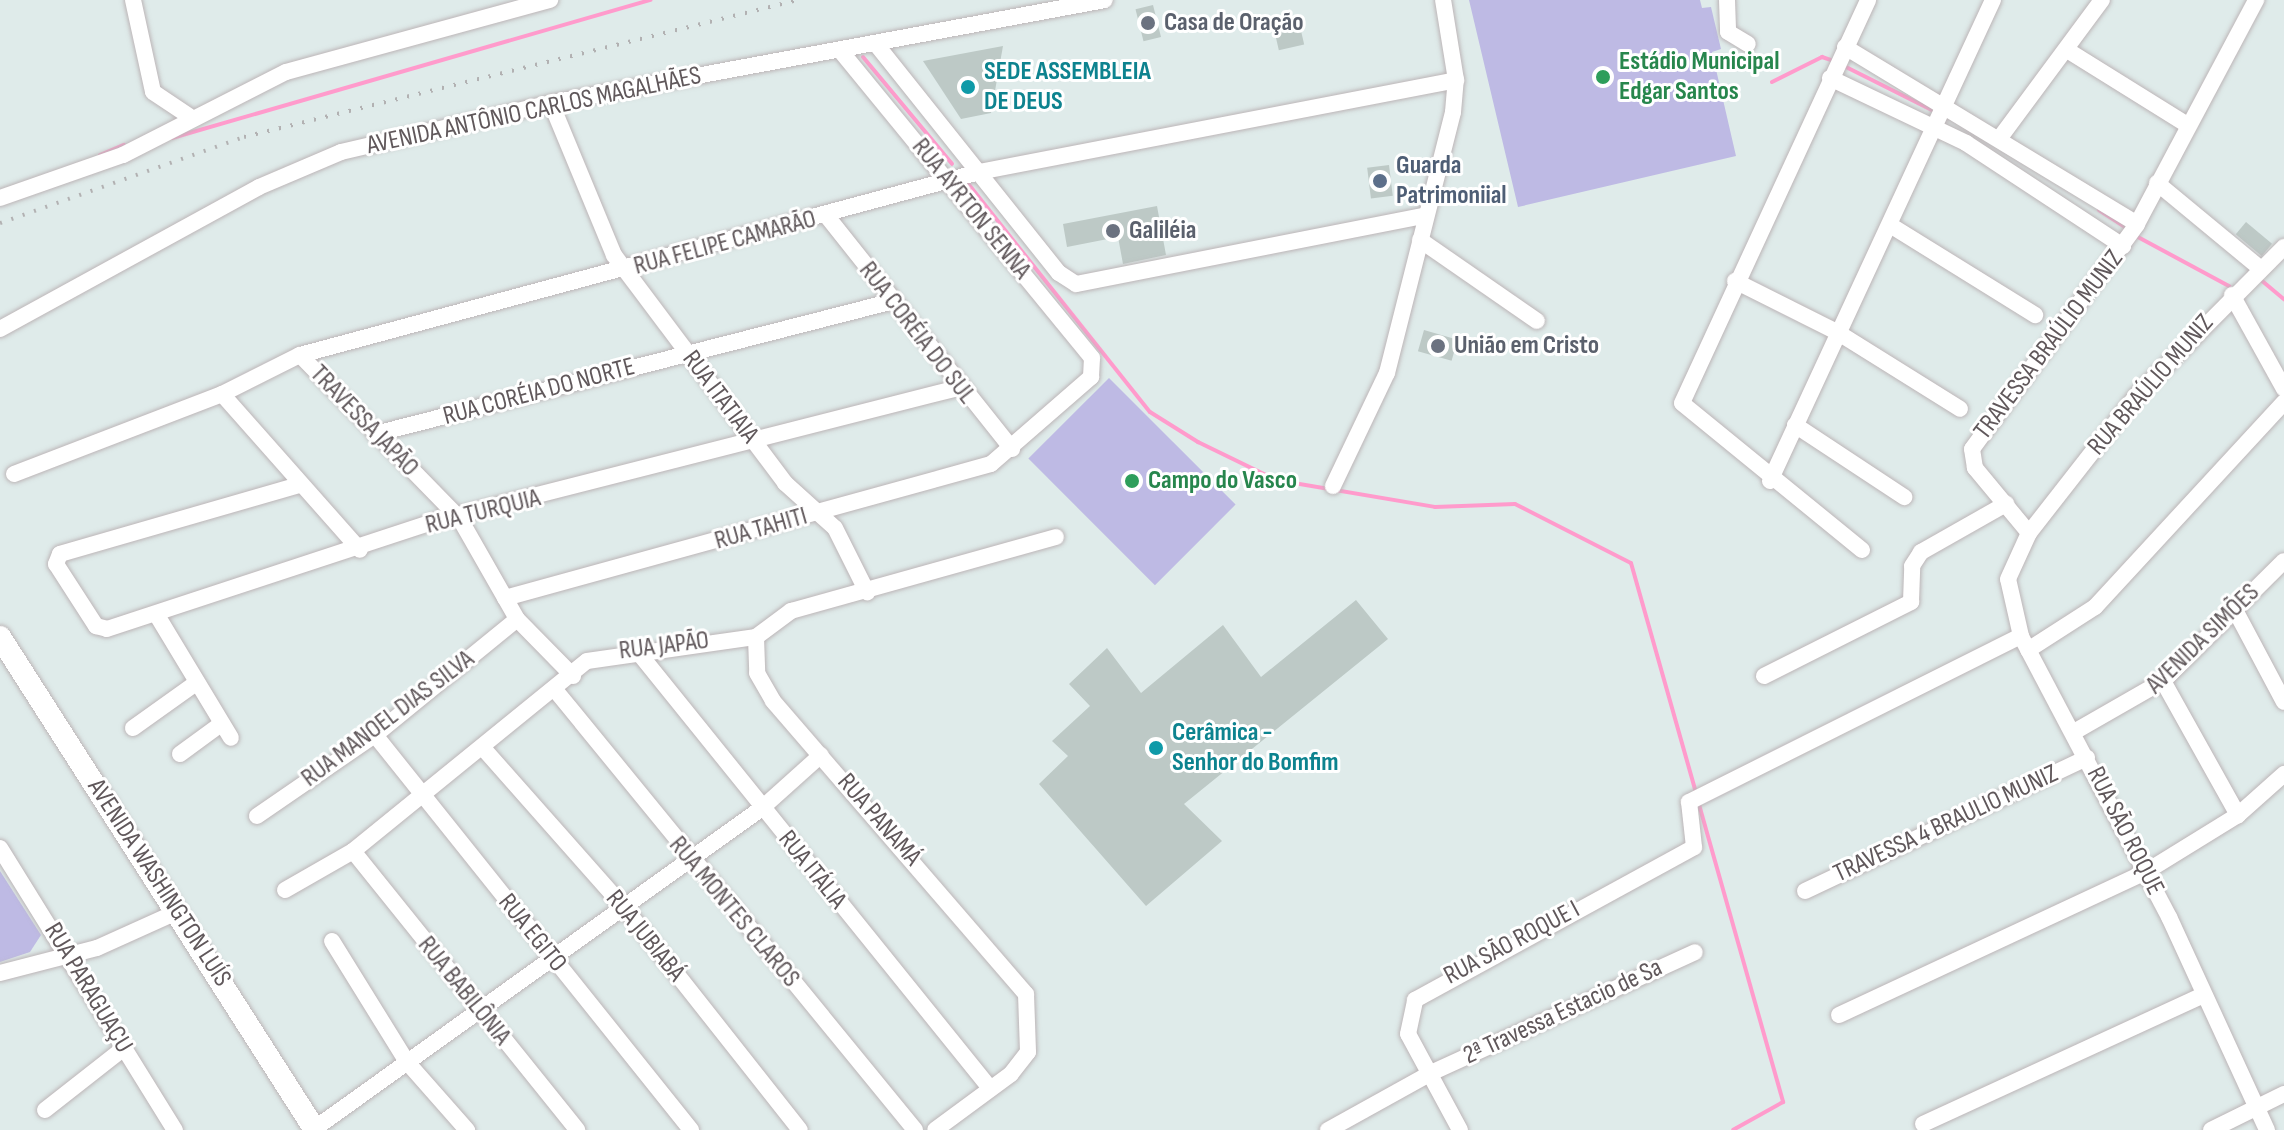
<!DOCTYPE html>
<html>
<head>
<meta charset="utf-8">
<style>
	body { margin:0 }
	#map { position:relative; width:2284px; height:1130px; overflow:hidden; background:#dfebea; font-family:"Sofia Sans Condensed",sans-serif }
	div>[style] { position:absolute }
	.green>* { inset:0; background:#bebae4; transform-origin:0 0 }
	.stream>* { height:4px; margin:-2px; padding:0 2px; transform-origin:2px; border-radius:2px; background:#ff9bcc }
	.building>* { inset:0; background:#bdc9c6; transform-origin:0 0 }
	.roads { filter:drop-shadow(0 0 2px #bcb5b7) drop-shadow(0 0 2px #bcb5b7) }
	.minor>* { height:16px; margin:-8px; padding:0 8px; transform-origin:8px; border-radius:8px; background:#fff }
	.secondary>* { height:22px; margin:-11px; padding:0 11px; transform-origin:11px; border-radius:11px; background:#fff }
	.rail>* { height:4px; margin-top:-2px; transform-origin:0; background:repeating-linear-gradient(90deg,#b2b1b2 0 2px,transparent 0 12px) }
	.dots>* { width:22px; height:22px; translate:-50% -50%; box-sizing:border-box; border:4px solid #fff; border-radius:50% }
	span { translate:-50% -50%; white-space:nowrap; text-align:center; line-height:1.15; -webkit-text-stroke:6px #fff; paint-order:stroke }
	.worship-label { font-size:26px; color:#5b616d; font-weight:700 }
	.left { translate:0 -50%; text-align:left }
	.leisure-label { font-size:26px; color:#27864d; font-weight:700 }
	.culture-label { font-size:26px; color:#0d838f; font-weight:700 }
	.street-label { font-size:26px; color:#60585b }
	.service-label { font-size:26px; color:#4e5e75; font-weight:700 }
</style>
</head>
<body>
<div id="map">
	<div class="green">
		<div style="clip-path:polygon(1469px 0,1700px 0,1702px 8px,1711px 7px,1721px 49px,1712px 52px,1736px 156px,1518px 207px)"></div>
		<div style="left:1109px;top:378px;width:179px;height:114px;rotate:45deg"></div>
		<div style="clip-path:polygon(0 871px,41px 935px,30px 952px,0 962px)"></div>
	</div>
	<div class="stream">
		<div style="left:863px;top:57px;width:139px;rotate:50.2deg"></div>
		<div style="left:1844px;top:66px;width:101px;rotate:26.6deg"></div>
		<div style="left:1772px;top:82px;width:56px;rotate:-26.6deg"></div>
		<div style="left:1822px;top:57px;width:9px;rotate:18deg"></div>
		<div style="left:172px;top:138px;width:498px;rotate:-16.1deg"></div>
		<div style="left:100px;top:155px;width:26px;rotate:-23deg"></div>
		<div style="left:966px;top:181px;width:295px;rotate:51.5deg"></div>
		<div style="left:1150px;top:412px;width:57px;rotate:32deg"></div>
		<div style="left:1198px;top:442px;width:87px;rotate:26deg"></div>
		<div style="left:1276px;top:480px;width:161px;rotate:9.6deg"></div>
		<div style="left:1435px;top:507px;width:80px;rotate:-2.1deg"></div>
		<div style="left:1515px;top:504px;width:130px;rotate:27deg"></div>
		<div style="left:1631px;top:563px;width:239px;rotate:74.2deg"></div>
		<div style="left:2099px;top:210px;width:33px;rotate:33deg"></div>
		<div style="left:2136px;top:236px;width:106px;rotate:28.3deg"></div>
		<div style="left:2261px;top:280px;width:30px;rotate:40deg"></div>
		<div style="left:1698px;top:801px;width:313px;rotate:74.2deg"></div>
		<div style="left:1783px;top:1102px;width:57px;rotate:150.8deg"></div>
	</div>
	<div class="building">
		<div style="left:1153px;top:5px;width:33px;height:18px;rotate:76deg"></div>
		<div style="left:1299px;top:22px;width:23px;height:26px;rotate:77deg"></div>
		<div style="clip-path:polygon(1003px 46px,991px 113px,961px 119px,923px 61px)"></div>
		<div style="left:1389px;top:165px;width:31px;height:22px;rotate:83deg"></div>
		<div style="clip-path:polygon(1157px 206px,1166px 255px,1123px 264px,1118px 237px,1067px 247px,1063px 224px)"></div>
		<div style="left:2246px;top:222px;width:34px;height:16px;rotate:40deg"></div>
		<div style="left:1424px;top:330px;width:35px;height:22px;rotate:16deg"></div>
		<div style="clip-path:polygon(1356px 600px,1388px 639px,1184px 804px,1222px 841px,1146px 906px,1039px 784px,1068px 756px,1052px 741px,1090px 706px,1069px 684px,1107px 648px,1141px 693px,1223px 625px,1261px 677px)"></div>
	</div>
	<div class="roads">
		<div class="minor">
			<div style="left:133px;top:0;width:94px;rotate:77.7deg"></div>
			<div style="left:153px;top:92px;width:43px;rotate:33.7deg"></div>
			<div style="left:1727px;top:0;width:32px;rotate:88deg"></div>
			<div style="left:1728px;top:32px;width:23px;rotate:31deg"></div>
			<div style="left:876px;top:44px;width:293px;rotate:51.4deg"></div>
			<div style="left:1059px;top:273px;width:20px;rotate:33deg"></div>
			<div style="left:1076px;top:284px;width:355px;rotate:-11.1deg"></div>
			<div style="left:1845px;top:47px;width:341px;rotate:31.2deg"></div>
			<div style="left:2067px;top:50px;width:140px;rotate:31.9deg"></div>
			<div style="left:1830px;top:78px;width:151px;rotate:25.5deg"></div>
			<div style="left:1966px;top:143px;width:188px;rotate:33.3deg"></div>
			<div style="left:551px;top:103px;width:165px;rotate:67.5deg"></div>
			<div style="left:614px;top:255px;width:285px;rotate:53.1deg"></div>
			<div style="left:785px;top:483px;width:67px;rotate:42deg"></div>
			<div style="left:835px;top:528px;width:72px;rotate:63.4deg"></div>
			<div style="left:1999px;top:139px;width:173px;rotate:-53.5deg"></div>
			<div style="left:2157px;top:183px;width:135px;rotate:39.6deg"></div>
			<div style="left:0;top:198px;width:130px;rotate:-19.3deg"></div>
			<div style="left:123px;top:155px;width:183px;rotate:-27deg"></div>
			<div style="left:286px;top:72px;width:274px;rotate:-15.3deg"></div>
			<div style="left:826px;top:215px;width:299px;rotate:51.5deg"></div>
			<div style="left:1890px;top:225px;width:171px;rotate:31.8deg"></div>
			<div style="left:1420px;top:240px;width:142px;rotate:34.7deg"></div>
			<div style="left:1735px;top:281px;width:114px;rotate:26.6deg"></div>
			<div style="left:1837px;top:332px;width:145px;rotate:32deg"></div>
			<div style="left:2232px;top:295px;width:107px;rotate:61deg"></div>
			<div style="left:0;top:329px;width:295px;rotate:-28.7deg"></div>
			<div style="left:259px;top:187px;width:89px;rotate:-23.1deg"></div>
			<div style="left:341px;top:152px;width:216px;rotate:-13.1deg"></div>
			<div style="left:551px;top:103px;width:563px;rotate:-10.53deg"></div>
			<div style="left:300px;top:355px;width:229px;rotate:45.7deg"></div>
			<div style="left:460px;top:519px;width:115px;rotate:60.3deg"></div>
			<div style="left:517px;top:619px;width:80px;rotate:45.5deg"></div>
			<div style="left:222px;top:394px;width:208px;rotate:48.5deg"></div>
			<div style="left:1795px;top:425px;width:131px;rotate:33.4deg"></div>
			<div style="left:375px;top:434px;width:532px;rotate:-14.38deg"></div>
			<div style="left:14px;top:474px;width:223px;rotate:-21deg"></div>
			<div style="left:222px;top:394px;width:87px;rotate:-26.6deg"></div>
			<div style="left:300px;top:355px;width:703px;rotate:-15.08deg"></div>
			<div style="left:979px;top:172px;width:486px;rotate:-10.9deg"></div>
			<div style="left:1770px;top:481px;width:530px;rotate:-65.13deg"></div>
			<div style="left:299px;top:485px;width:249px;rotate:163.9deg"></div>
			<div style="left:60px;top:554px;width:11px;rotate:112deg"></div>
			<div style="left:56px;top:564px;width:74px;rotate:57.2deg"></div>
			<div style="left:96px;top:626px;width:11px;rotate:15deg"></div>
			<div style="left:107px;top:629px;width:345px;rotate:-18.2deg"></div>
			<div style="left:435px;top:521px;width:540px;rotate:-14.27deg"></div>
			<div style="left:1333px;top:486px;width:125px;rotate:-64.5deg"></div>
			<div style="left:1387px;top:373px;width:269px;rotate:-75.8deg"></div>
			<div style="left:1453px;top:112px;width:32px;rotate:-85deg"></div>
			<div style="left:1456px;top:80px;width:81px;rotate:-99.2deg"></div>
			<div style="left:2029px;top:533px;width:85px;rotate:-129.7deg"></div>
			<div style="left:1975px;top:468px;width:19px;rotate:-99deg"></div>
			<div style="left:1972px;top:449px;width:279px;rotate:-53.7deg"></div>
			<div style="left:2137px;top:224px;width:254px;rotate:-62deg"></div>
			<div style="left:1862px;top:550px;width:232px;rotate:-140.8deg"></div>
			<div style="left:1682px;top:403px;width:444px;rotate:-65.2deg"></div>
			<div style="left:505px;top:598px;width:504px;rotate:-15.41deg"></div>
			<div style="left:991px;top:464px;width:133px;rotate:-41deg"></div>
			<div style="left:1091px;top:377px;width:19px;rotate:-87deg"></div>
			<div style="left:1092px;top:358px;width:397px;rotate:-129.3deg"></div>
			<div style="left:2235px;top:610px;width:104px;rotate:62deg"></div>
			<div style="left:158px;top:617px;width:141px;rotate:58.9deg"></div>
			<div style="left:756px;top:637px;width:36px;rotate:88deg"></div>
			<div style="left:757px;top:673px;width:32px;rotate:60deg"></div>
			<div style="left:773px;top:701px;width:387px;rotate:49.2deg"></div>
			<div style="left:1026px;top:994px;width:58px;rotate:88deg"></div>
			<div style="left:1028px;top:1052px;width:28px;rotate:128deg"></div>
			<div style="left:1011px;top:1074px;width:94px;rotate:143.6deg"></div>
			<div style="left:2028px;top:650px;width:80px;rotate:-32.7deg"></div>
			<div style="left:2095px;top:607px;width:279px;rotate:-47.3deg"></div>
			<div style="left:638px;top:652px;width:559px;rotate:51.1deg"></div>
			<div style="left:1764px;top:676px;width:165px;rotate:-26.7deg"></div>
			<div style="left:1911px;top:602px;width:36px;rotate:-88deg"></div>
			<div style="left:1912px;top:566px;width:17px;rotate:-57deg"></div>
			<div style="left:1921px;top:552px;width:98px;rotate:-29.5deg"></div>
			<div style="left:2163px;top:681px;width:154px;rotate:60.8deg"></div>
			<div style="left:556px;top:691px;width:567px;rotate:50.72deg"></div>
			<div style="left:133px;top:728px;width:77px;rotate:-35.5deg"></div>
			<div style="left:2074px;top:732px;width:103px;rotate:-29.8deg"></div>
			<div style="left:2163px;top:681px;width:170px;rotate:-44.8deg"></div>
			<div style="left:375px;top:735px;width:506px;rotate:51.34deg"></div>
			<div style="left:483px;top:748px;width:211px;rotate:48.5deg"></div>
			<div style="left:623px;top:906px;width:285px;rotate:51.7deg"></div>
			<div style="left:180px;top:754px;width:51px;rotate:-36.2deg"></div>
			<div style="left:257px;top:816px;width:143px;rotate:-34.5deg"></div>
			<div style="left:375px;top:735px;width:183px;rotate:-39.2deg"></div>
			<div style="left:0;top:848px;width:332px;rotate:58.2deg"></div>
			<div style="left:353px;top:851px;width:358px;rotate:51.2deg"></div>
			<div style="left:285px;top:890px;width:78px;rotate:-29.8deg"></div>
			<div style="left:353px;top:851px;width:301px;rotate:-39.1deg"></div>
			<div style="left:587px;top:661px;width:171px;rotate:-8.1deg"></div>
			<div style="left:756px;top:637px;width:44px;rotate:-36.6deg"></div>
			<div style="left:791px;top:611px;width:275px;rotate:-15.6deg"></div>
			<div style="left:1805px;top:891px;width:312px;rotate:-25.3deg"></div>
			<div style="left:332px;top:941px;width:142px;rotate:58.2deg"></div>
			<div style="left:407px;top:1062px;width:91px;rotate:48.6deg"></div>
			<div style="left:0;top:973px;width:100px;rotate:-14.5deg"></div>
			<div style="left:97px;top:948px;width:90px;rotate:-24.3deg"></div>
			<div style="left:1839px;top:1015px;width:336px;rotate:-25deg"></div>
			<div style="left:2144px;top:873px;width:110px;rotate:-31.7deg"></div>
			<div style="left:2238px;top:815px;width:62px;rotate:-41.7deg"></div>
			<div style="left:45px;top:1110px;width:100px;rotate:-38.1deg"></div>
			<div style="left:1923px;top:1124px;width:306px;rotate:-24.7deg"></div>
			<div style="left:314px;top:1129px;width:551px;rotate:-35.62deg"></div>
			<div style="left:762px;top:808px;width:79px;rotate:-41.9deg"></div>
			<div style="left:1328px;top:1130px;width:118px;rotate:-29deg"></div>
			<div style="left:1431px;top:1073px;width:290px;rotate:-24.6deg"></div>
			<div style="left:1460px;top:1130px;width:109px;rotate:-118.4deg"></div>
			<div style="left:1408px;top:1034px;width:35px;rotate:-78deg"></div>
			<div style="left:1415px;top:1000px;width:318px;rotate:-28.7deg"></div>
			<div style="left:1694px;top:847px;width:45px;rotate:-96.3deg"></div>
			<div style="left:1689px;top:802px;width:371px;rotate:-26.6deg"></div>
			<div style="left:2211px;top:1130px;width:81px;rotate:-26.3deg"></div>
			<div style="left:2267px;top:1130px;width:234px;rotate:-114.7deg"></div>
			<div style="left:2169px;top:917px;width:318px;rotate:-117.8deg"></div>
			<div style="left:2021px;top:636px;width:58px;rotate:-102.8deg"></div>
			<div style="left:2008px;top:579px;width:51px;rotate:-65.5deg"></div>
			<div style="left:2029px;top:533px;width:174px;rotate:-52deg"></div>
			<div style="left:2136px;top:396px;width:210px;rotate:-45.2deg"></div>
		</div>
		<div class="secondary">
			<div style="left:0;top:637px;width:585px;rotate:57.42deg"></div>
		</div>
	</div>
	<div class="rail">
		<div style="left:0;top:223px;width:259px;rotate:-19.4deg"></div>
		<div style="left:244px;top:137px;width:571px;rotate:-13.89deg"></div>
	</div>
	<div class="dots">
		<div style="left:1148px;top:23px;background:#6b7280"></div>
		<div style="left:1603px;top:77px;background:#2e9e5b"></div>
		<div style="left:968px;top:87px;background:#0f9aa8"></div>
		<div style="left:1380px;top:181px;background:#5c6f8a"></div>
		<div style="left:1113px;top:231px;background:#6b7280"></div>
		<div style="left:1438px;top:346px;background:#6b7280"></div>
		<div style="left:1132px;top:481px;background:#2e9e5b"></div>
		<div style="left:1156px;top:748px;background:#0f9aa8"></div>
	</div>
	<div class="worship-label">
		<span class="left" style="left:1164px;top:23px">Casa de Oração</span>
		<span class="left" style="left:1129px;top:231px">Galiléia</span>
		<span class="left" style="left:1454px;top:346px">União em Cristo</span>
	</div>
	<div class="leisure-label">
		<span class="left" style="left:1619px;top:77px">Estádio Municipal<br>Edgar Santos</span>
		<span class="left" style="left:1148px;top:481px">Campo do Vasco</span>
	</div>
	<div class="culture-label">
		<span class="left" style="left:984px;top:87px">SEDE ASSEMBLEIA<br>DE DEUS</span>
		<span class="left" style="left:1172px;top:748px">Cerâmica -<br>Senhor do Bomfim</span>
	</div>
	<div class="street-label">
		<span style="left:534px;top:111px;rotate:-12deg">AVENIDA ANTÔNIO CARLOS MAGALHÃES</span>
		<span style="left:971px;top:209px;rotate:51deg">RUA AYRTON SENNA</span>
		<span style="left:725px;top:243px;rotate:-15deg">RUA FELIPE CAMARÃO</span>
		<span style="left:917px;top:333px;rotate:52deg">RUA CORÉIA DO SUL</span>
		<span style="left:2049px;top:345px;rotate:-53deg">TRAVESSA BRAÚLIO MUNIZ</span>
		<span style="left:2151px;top:385px;rotate:-49deg">RUA BRAÚLIO MUNIZ</span>
		<span style="left:539px;top:392px;rotate:-15deg">RUA CORÉIA DO NORTE</span>
		<span style="left:720px;top:397px;rotate:53deg">RUA ITATIAIA</span>
		<span style="left:364px;top:421px;rotate:46deg">TRAVESSA JAPÃO</span>
		<span style="left:483px;top:512px;rotate:-14deg">RUA TURQUIA</span>
		<span style="left:761px;top:529px;rotate:-16deg">RUA TAHITI</span>
		<span style="left:2203px;top:639px;rotate:-44deg">AVENIDA SIMÕES</span>
		<span style="left:664px;top:646px;rotate:-7deg">RUA JAPÃO</span>
		<span style="left:388px;top:719px;rotate:-37deg">RUA MANOEL DIAS SILVA</span>
		<span style="left:879px;top:820px;rotate:49deg">RUA PANAMÁ</span>
		<span style="left:1946px;top:824px;rotate:-25deg">TRAVESSA 4 BRAULIO MUNIZ</span>
		<span style="left:2125px;top:831px;rotate:63deg">RUA SÃO ROQUE</span>
		<span style="left:812px;top:870px;rotate:51deg">RUA ITÁLIA</span>
		<span style="left:159px;top:883px;rotate:57deg">AVENIDA WASHINGTON LUÍS</span>
		<span style="left:734px;top:912px;rotate:50deg">RUA MONTES CLAROS</span>
		<span style="left:532px;top:933px;rotate:51deg">RUA EGITO</span>
		<span style="left:645px;top:936px;rotate:51deg">RUA JUBIABÁ</span>
		<span style="left:1512px;top:943px;rotate:-28deg">RUA SÃO ROQUE I</span>
		<span style="left:88px;top:988px;rotate:59deg">RUA PARAGUAÇU</span>
		<span style="left:464px;top:991px;rotate:51deg">RUA BABILÔNIA</span>
		<span style="left:1563px;top:1012px;rotate:-25deg">2ª Travessa Estacio de Sa</span>
	</div>
	<div class="service-label">
		<span class="left" style="left:1396px;top:181px">Guarda<br>Patrimoniial</span>
	</div>
</div>
</body>
</html>
